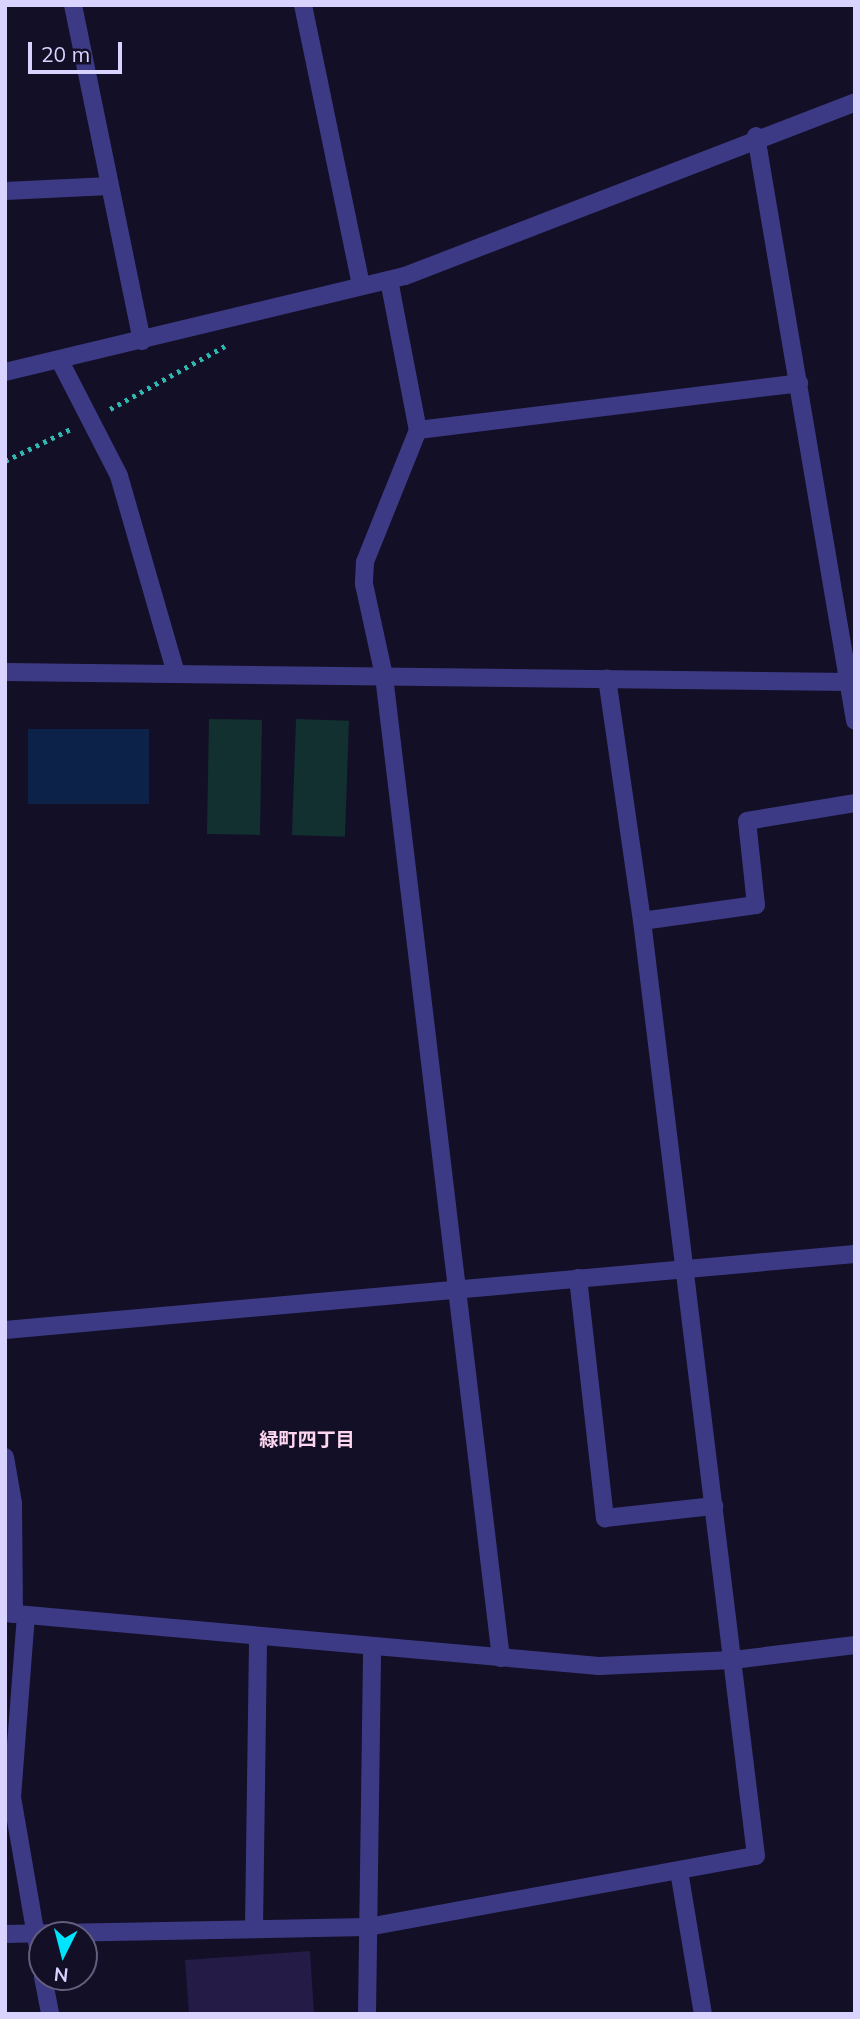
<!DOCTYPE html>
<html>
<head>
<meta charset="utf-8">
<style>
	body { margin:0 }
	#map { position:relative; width:860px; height:2019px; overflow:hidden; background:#130f26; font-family:Mulish,"Noto Sans JP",sans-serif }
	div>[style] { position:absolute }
	.green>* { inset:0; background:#12302f; transform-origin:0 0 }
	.water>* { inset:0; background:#0c2248; transform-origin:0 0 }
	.building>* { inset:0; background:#241b47 }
	.path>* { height:4.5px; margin-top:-2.25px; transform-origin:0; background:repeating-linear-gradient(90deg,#2fb8b0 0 3.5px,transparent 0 8.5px) }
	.minor>* { height:18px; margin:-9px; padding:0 9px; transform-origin:9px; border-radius:9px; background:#3d3a85 }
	span { translate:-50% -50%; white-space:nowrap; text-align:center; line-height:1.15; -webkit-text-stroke:5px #130f26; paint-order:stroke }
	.neighbourhood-label { font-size:19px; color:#ffd6f0; font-weight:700 }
	.frame { position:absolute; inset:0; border:7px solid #d9d4ff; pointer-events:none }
	.north { position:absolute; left:28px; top:1921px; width:70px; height:70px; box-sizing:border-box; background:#130f26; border:2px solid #625e7d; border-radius:50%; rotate:186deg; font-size:19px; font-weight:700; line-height:28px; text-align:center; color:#d9d4ff }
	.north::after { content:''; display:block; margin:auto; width:24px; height:32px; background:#00e5ff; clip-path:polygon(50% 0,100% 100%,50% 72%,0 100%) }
	.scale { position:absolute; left:28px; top:42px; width:94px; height:32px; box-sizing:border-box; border:4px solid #d9d4ff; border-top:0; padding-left:9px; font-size:21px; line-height:24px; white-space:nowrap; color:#d9d4ff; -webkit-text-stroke:5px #130f26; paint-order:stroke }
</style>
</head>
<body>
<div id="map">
	<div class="green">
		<div style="left:209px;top:719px;width:53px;height:115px;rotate:1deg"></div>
		<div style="left:296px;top:719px;width:53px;height:116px;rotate:2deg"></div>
	</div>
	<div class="water">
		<div style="left:28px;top:729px;width:121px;height:75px"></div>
	</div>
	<div class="building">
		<div style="clip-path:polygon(310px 1951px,314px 2014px,189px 2014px,185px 1960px)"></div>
	</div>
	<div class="path">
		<div style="left:110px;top:409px;width:131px;rotate:-28.7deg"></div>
		<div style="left:5px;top:461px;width:73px;rotate:-25.9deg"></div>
	</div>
	<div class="minor">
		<div style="left:73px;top:5px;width:343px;rotate:78.4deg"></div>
		<div style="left:303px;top:5px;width:286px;rotate:78.3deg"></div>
		<div style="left:756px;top:136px;width:593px;rotate:80.39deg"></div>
		<div style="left:5px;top:191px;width:105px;rotate:-2.7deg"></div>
		<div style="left:389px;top:280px;width:153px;rotate:79.1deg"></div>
		<div style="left:418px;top:430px;width:142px;rotate:111.9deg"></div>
		<div style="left:365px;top:562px;width:22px;rotate:93deg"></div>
		<div style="left:364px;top:584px;width:94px;rotate:77.7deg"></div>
		<div style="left:384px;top:676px;width:989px;rotate:83.21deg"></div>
		<div style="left:60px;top:361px;width:129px;rotate:62.8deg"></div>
		<div style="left:119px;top:476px;width:206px;rotate:73.9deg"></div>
		<div style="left:5px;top:372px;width:411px;rotate:-13.5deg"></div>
		<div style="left:405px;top:276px;width:482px;rotate:-21.1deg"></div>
		<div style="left:418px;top:430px;width:384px;rotate:-7deg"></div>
		<div style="left:5px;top:672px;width:844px;rotate:0.68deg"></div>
		<div style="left:642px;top:921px;width:115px;rotate:-8deg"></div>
		<div style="left:756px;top:905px;width:84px;rotate:-96.1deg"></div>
		<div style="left:747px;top:821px;width:109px;rotate:-9.5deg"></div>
		<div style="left:578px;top:1278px;width:242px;rotate:83.6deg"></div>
		<div style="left:605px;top:1518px;width:110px;rotate:-6.3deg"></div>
		<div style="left:5px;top:1330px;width:853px;rotate:-5.11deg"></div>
		<div style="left:5px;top:1457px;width:47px;rotate:80.1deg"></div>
		<div style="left:13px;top:1503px;width:111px;rotate:89.5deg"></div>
		<div style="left:5px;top:1613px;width:596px;rotate:5.1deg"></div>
		<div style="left:599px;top:1666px;width:134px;rotate:-2.6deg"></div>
		<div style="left:733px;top:1660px;width:123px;rotate:-7deg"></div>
		<div style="left:26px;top:1615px;width:183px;rotate:94.4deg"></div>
		<div style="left:12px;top:1797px;width:177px;rotate:80.2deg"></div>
		<div style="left:679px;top:1871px;width:145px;rotate:80.5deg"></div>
		<div style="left:254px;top:1928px;width:291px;rotate:-89.2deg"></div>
		<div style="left:5px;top:1934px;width:363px;rotate:-1.1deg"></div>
		<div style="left:368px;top:1927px;width:394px;rotate:-10.4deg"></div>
		<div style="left:756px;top:1856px;width:942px;rotate:-96.95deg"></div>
		<div style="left:642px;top:921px;width:245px;rotate:-98.2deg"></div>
		<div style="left:43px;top:1977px;width:38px;rotate:79deg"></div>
		<div style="left:367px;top:2014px;width:365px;rotate:-89.2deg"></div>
	</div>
	<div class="neighbourhood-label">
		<span style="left:307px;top:1440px">緑町四丁目</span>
	</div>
	<div class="frame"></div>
	<div class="north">N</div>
	<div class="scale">20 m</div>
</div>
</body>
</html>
